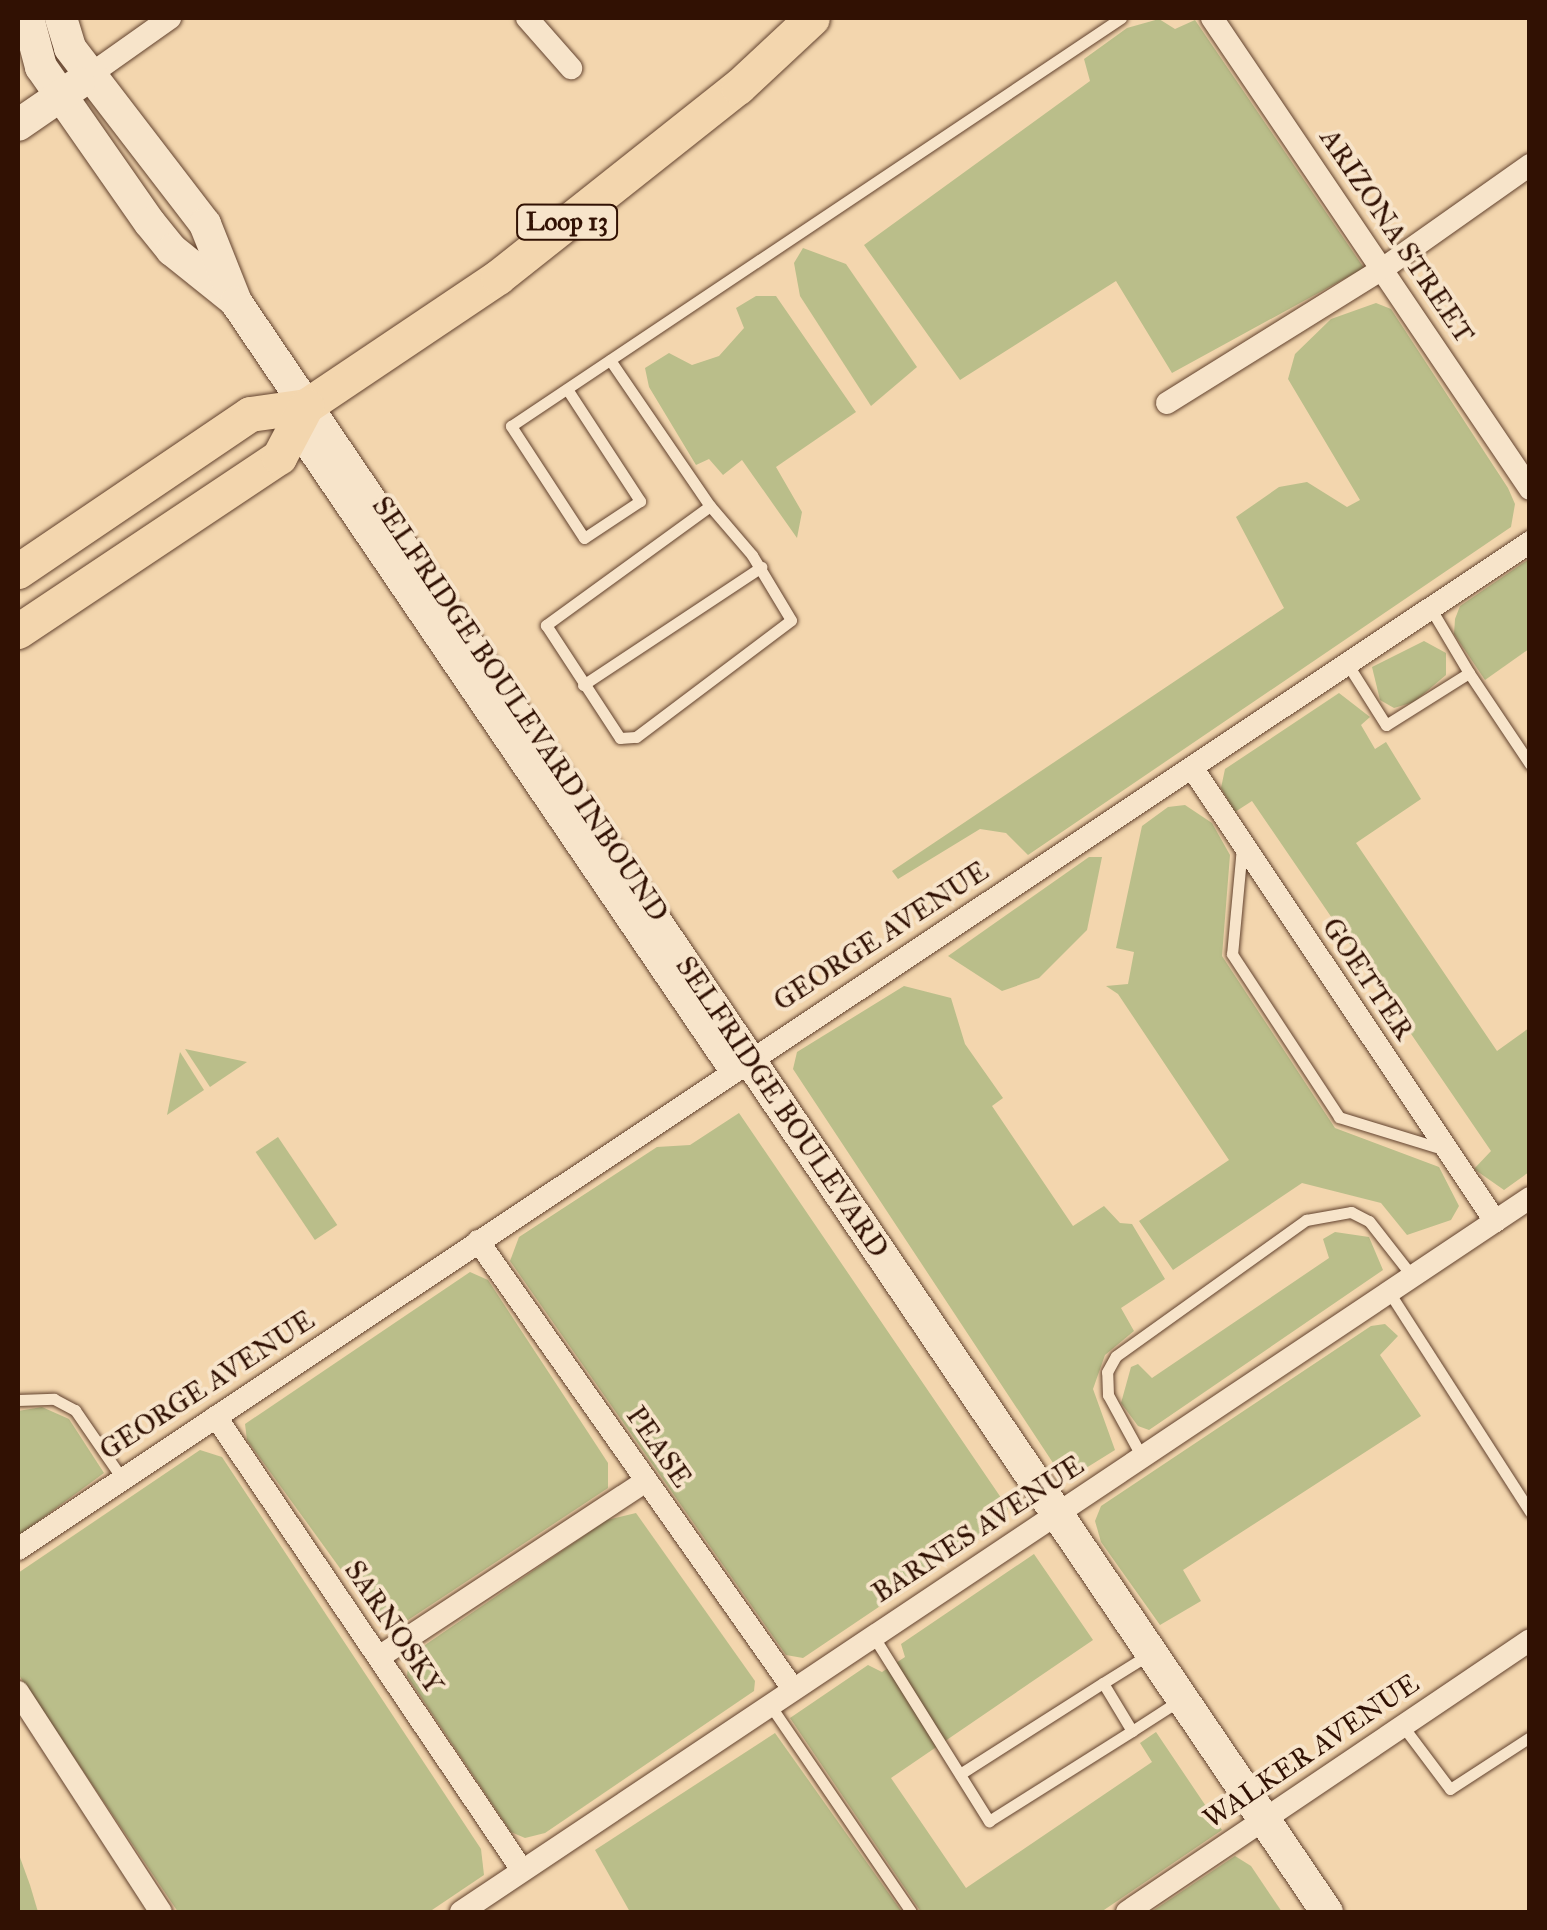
<!DOCTYPE html>
<html>
<head>
<meta charset="utf-8">
<style>
	body { margin:0 }
	#map { position:relative; width:1547px; height:1930px; overflow:hidden; background:#f3d6ae; font-family:"IM FELL Great Primer",serif }
	div>[style] { position:absolute }
	.green>* { inset:0; background:#babe8a; transform-origin:0 0 }
	.roads { filter:drop-shadow(0 0 2px #62422e) drop-shadow(0 0 2px #62422e) }
	.lane>* { height:11px; margin:-5.5px; padding:0 5.5px; transform-origin:5.5px; border-radius:5.5px; background:#f7e4ca }
	.street>* { height:22px; margin:-11px; padding:0 11px; transform-origin:11px; border-radius:11px; background:#f7e4ca }
	.secondary>* { height:32px; margin:-16px; padding:0 16px; transform-origin:16px; border-radius:16px; background:#f7e4ca }
	.primary>* { height:35px; margin:-17.5px; padding:0 17.5px; transform-origin:17.5px; border-radius:17.5px; background:#f3d6ae }
	span { translate:-50% -50%; white-space:nowrap; text-align:center; line-height:1.15; -webkit-text-stroke:8px #f7e4ca; paint-order:stroke }
	.shield-label span { padding:2px 8px; background:#f7e4ca; border:2px solid; border-radius:8px; -webkit-text-stroke-width:0 }
	.shield-label { font-size:25px; color:#311103; font-weight:700 }
	.street-label { font-size:28px; color:#311103 }
	.frame { position:absolute; inset:0; border:20px solid #311103; pointer-events:none }
</style>
</head>
<body>
<div id="map">
	<div class="green">
		<div style="clip-path:polygon(1159px 19px,1175px 29px,1195px 20px,1364px 268px,1172px 373px,1116px 281px,960px 380px,864px 245px,1090px 81px,1084px 59px,1127px 28px)"></div>
		<div style="clip-path:polygon(803px 248px,846px 264px,917px 367px,871px 406px,800px 296px,794px 263px)"></div>
		<div style="clip-path:polygon(756px 296px,776px 296px,856px 412px,776px 467px,802px 512px,797px 538px,742px 460px,723px 475px,709px 459px,696px 465px,649px 387px,645px 368px,669px 353px,692px 365px,719px 356px,744px 328px,736px 308px)"></div>
		<div style="clip-path:polygon(1376px 303px,1391px 309px,1508px 488px,1515px 504px,1511px 527px,1028px 855px,1006px 833px,980px 829px,898px 879px,892px 871px,1284px 608px,1236px 517px,1279px 487px,1307px 482px,1347px 507px,1360px 500px,1288px 379px,1295px 354px,1331px 319px)"></div>
		<div style="clip-path:polygon(1529px 559px,1529px 649px,1485px 680px,1454px 634px,1455px 619px,1460px 606px)"></div>
		<div style="clip-path:polygon(1424px 641px,1446px 653px,1446px 675px,1414px 702px,1394px 708px,1380px 700px,1372px 667px)"></div>
		<div style="clip-path:polygon(1339px 693px,1370px 717px,1361px 725px,1375px 749px,1386px 742px,1421px 799px,1356px 843px,1497px 1051px,1529px 1028px,1529px 1172px,1504px 1190px,1474px 1169px,1491px 1151px,1252px 801px,1235px 812px,1221px 788px,1225px 769px)"></div>
		<div style="clip-path:polygon(1185px 805px,1212px 823px,1230px 855px,1222px 956px,1335px 1128px,1439px 1167px,1459px 1206px,1451px 1220px,1407px 1235px,1381px 1203px,1302px 1183px,1173px 1270px,1139px 1221px,1229px 1160px,1118px 994px,1106px 986px,1128px 984px,1134px 952px,1116px 948px,1142px 826px,1168px 807px)"></div>
		<div style="clip-path:polygon(1089px 857px,1102px 857px,1087px 930px,1039px 978px,1002px 991px,948px 956px)"></div>
		<div style="clip-path:polygon(904px 986px,951px 998px,965px 1044px,1003px 1098px,992px 1106px,1073px 1226px,1104px 1206px,1120px 1223px,1132px 1224px,1165px 1279px,1121px 1308px,1134px 1331px,1105px 1355px,1093px 1389px,1115px 1450px,1078px 1473px,1059px 1472px,793px 1069px,797px 1052px)"></div>
		<div style="clip-path:polygon(185px 1049px,247px 1062px,210px 1087px)"></div>
		<div style="clip-path:polygon(180px 1052px,204px 1090px,167px 1115px)"></div>
		<div style="clip-path:polygon(739px 1113px,1008px 1508px,1005px 1522px,803px 1658px,786px 1655px,510px 1261px,519px 1237px,657px 1147px,690px 1145px)"></div>
		<div style="left:278px;top:1137px;width:106px;height:27px;rotate:56deg"></div>
		<div style="clip-path:polygon(1335px 1232px,1369px 1237px,1383px 1270px,1149px 1430px,1138px 1426px,1121px 1403px,1131px 1367px,1138px 1364px,1152px 1378px,1329px 1258px,1323px 1239px)"></div>
		<div style="clip-path:polygon(470px 1272px,488px 1280px,595px 1443px,608px 1463px,608px 1488px,396px 1628px,384px 1629px,247px 1440px,245px 1424px)"></div>
		<div style="clip-path:polygon(1385px 1324px,1398px 1336px,1380px 1355px,1421px 1416px,1183px 1570px,1201px 1601px,1160px 1625px,1101px 1542px,1095px 1521px,1101px 1506px,1371px 1326px)"></div>
		<div style="clip-path:polygon(42px 1407px,69px 1419px,104px 1473px,18px 1536px,18px 1411px)"></div>
		<div style="clip-path:polygon(200px 1450px,222px 1457px,481px 1849px,484px 1875px,429px 1912px,178px 1912px,18px 1674px,18px 1573px)"></div>
		<div style="clip-path:polygon(636px 1513px,755px 1681px,754px 1691px,545px 1833px,525px 1838px,511px 1832px,407px 1676px,409px 1656px,607px 1520px)"></div>
		<div style="clip-path:polygon(1034px 1554px,1093px 1640px,891px 1778px,966px 1888px,1152px 1762px,1140px 1743px,1156px 1732px,1222px 1830px,1101px 1912px,921px 1912px,790px 1718px,868px 1665px,882px 1672px,905px 1657px,901px 1644px)"></div>
		<div style="clip-path:polygon(775px 1733px,902px 1912px,630px 1912px,595px 1850px)"></div>
		<div style="clip-path:polygon(18px 1852px,30px 1885px,38px 1912px,18px 1912px)"></div>
		<div style="clip-path:polygon(1235px 1856px,1251px 1866px,1282px 1912px,1151px 1912px)"></div>
	</div>
	<div class="roads">
		<div class="lane">
			<div style="left:610px;top:360px;width:177px;rotate:55.6deg"></div>
			<div style="left:710px;top:506px;width:203px;rotate:144deg"></div>
			<div style="left:546px;top:625px;width:135px;rotate:56.8deg"></div>
			<div style="left:620px;top:738px;width:16px;rotate:-4deg"></div>
			<div style="left:636px;top:737px;width:194px;rotate:-37deg"></div>
			<div style="left:791px;top:620px;width:76px;rotate:-121deg"></div>
			<div style="left:752px;top:555px;width:65px;rotate:-130.6deg"></div>
			<div style="left:567px;top:389px;width:134px;rotate:56.9deg"></div>
			<div style="left:640px;top:501px;width:67px;rotate:146.5deg"></div>
			<div style="left:584px;top:538px;width:134px;rotate:-123.1deg"></div>
			<div style="left:511px;top:426px;width:734px;rotate:-33.78deg"></div>
			<div style="left:1348px;top:665px;width:71px;rotate:57.7deg"></div>
			<div style="left:1386px;top:725px;width:98px;rotate:-32.1deg"></div>
			<div style="left:1469px;top:673px;width:74px;rotate:-120.7deg"></div>
			<div style="left:1469px;top:673px;width:110px;rotate:56.2deg"></div>
			<div style="left:583px;top:685px;width:214px;rotate:-33.5deg"></div>
			<div style="left:1242px;top:847px;width:107px;rotate:95.3deg"></div>
			<div style="left:1232px;top:954px;width:195px;rotate:56.7deg"></div>
			<div style="left:1339px;top:1117px;width:109px;rotate:17.1deg"></div>
			<div style="left:1389px;top:1292px;width:261px;rotate:57.3deg"></div>
			<div style="left:18px;top:1400px;width:36px;rotate:-2deg"></div>
			<div style="left:54px;top:1399px;width:24px;rotate:28deg"></div>
			<div style="left:75px;top:1410px;width:81px;rotate:55.5deg"></div>
			<div style="left:1142px;top:1457px;width:71px;rotate:-118.7deg"></div>
			<div style="left:1108px;top:1395px;width:23px;rotate:-92deg"></div>
			<div style="left:1107px;top:1372px;width:18px;rotate:-61deg"></div>
			<div style="left:1116px;top:1356px;width:234px;rotate:-35.6deg"></div>
			<div style="left:1306px;top:1220px;width:46px;rotate:-10.1deg"></div>
			<div style="left:1351px;top:1212px;width:20px;rotate:27deg"></div>
			<div style="left:1369px;top:1221px;width:70px;rotate:52deg"></div>
			<div style="left:872px;top:1634px;width:221px;rotate:58deg"></div>
			<div style="left:989px;top:1821px;width:169px;rotate:-32.2deg"></div>
			<div style="left:1148px;top:1655px;width:53px;rotate:148.1deg"></div>
			<div style="left:1103px;top:1683px;width:56px;rotate:58.9deg"></div>
			<div style="left:1132px;top:1731px;width:57px;rotate:-32.9deg"></div>
			<div style="left:770px;top:1705px;width:250px;rotate:55.7deg"></div>
			<div style="left:1402px;top:1725px;width:80px;rotate:53.1deg"></div>
			<div style="left:1450px;top:1789px;width:95px;rotate:-33deg"></div>
			<div style="left:960px;top:1774px;width:169px;rotate:-32.5deg"></div>
		</div>
		<div class="street">
			<div style="left:527px;top:18px;width:67px;rotate:48.7deg"></div>
			<div style="left:1212px;top:18px;width:568px;rotate:55.97deg"></div>
			<div style="left:91px;top:74px;width:97px;rotate:-35.3deg"></div>
			<div style="left:1167px;top:403px;width:256px;rotate:-31.9deg"></div>
			<div style="left:1384px;top:268px;width:179px;rotate:-35.2deg"></div>
			<div style="left:294px;top:429px;width:777px;rotate:55.8deg"></div>
			<div style="left:1193px;top:769px;width:544px;rotate:56.25deg"></div>
			<div style="left:478px;top:1241px;width:544px;rotate:54.88deg"></div>
			<div style="left:216px;top:1417px;width:547px;rotate:55.96deg"></div>
			<div style="left:18px;top:1549px;width:1817px;rotate:-33.66deg"></div>
			<div style="left:379px;top:1657px;width:320px;rotate:-33.4deg"></div>
			<div style="left:18px;top:1692px;width:262px;rotate:57deg"></div>
			<div style="left:461px;top:1912px;width:1286px;rotate:-33.74deg"></div>
			<div style="left:1127px;top:1912px;width:486px;rotate:-34deg"></div>
		</div>
		<div class="secondary">
			<div style="left:28px;top:18px;width:51px;rotate:75.1deg"></div>
			<div style="left:41px;top:67px;width:190px;rotate:55.1deg"></div>
			<div style="left:150px;top:223px;width:35px;rotate:51deg"></div>
			<div style="left:172px;top:250px;width:78px;rotate:38.8deg"></div>
			<div style="left:61px;top:18px;width:31px;rotate:73deg"></div>
			<div style="left:70px;top:48px;width:222px;rotate:52.5deg"></div>
			<div style="left:205px;top:224px;width:84px;rotate:68.3deg"></div>
			<div style="left:236px;top:302px;width:1945px;rotate:55.88deg"></div>
			<div style="left:18px;top:125px;width:74px;rotate:-34.5deg"></div>
		</div>
		<div class="primary">
			<div style="left:18px;top:571px;width:280px;rotate:-34.1deg"></div>
			<div style="left:250px;top:414px;width:57px;rotate:-8.1deg"></div>
			<div style="left:306px;top:406px;width:231px;rotate:-33.9deg"></div>
			<div style="left:498px;top:277px;width:306px;rotate:-38.4deg"></div>
			<div style="left:738px;top:87px;width:101px;rotate:-43deg"></div>
			<div style="left:18px;top:631px;width:314px;rotate:-33.7deg"></div>
			<div style="left:279px;top:457px;width:58px;rotate:-62.1deg"></div>
		</div>
	</div>
	<div class="shield-label">
		<span style="left:567px;top:222px">Loop 13</span>
	</div>
	<div class="street-label">
		<span style="left:1397px;top:236px;rotate:56deg">ARIZONA STREET</span>
		<span style="left:520px;top:709px;rotate:56deg">SELFRIDGE BOULEVARD INBOUND</span>
		<span style="left:881px;top:936px;rotate:-33deg">GEORGE AVENUE</span>
		<span style="left:1368px;top:979px;rotate:56deg">GOETTER</span>
		<span style="left:782px;top:1107px;rotate:56deg">SELFRIDGE BOULEVARD</span>
		<span style="left:207px;top:1385px;rotate:-33deg">GEORGE AVENUE</span>
		<span style="left:659px;top:1447px;rotate:55deg">PEASE</span>
		<span style="left:978px;top:1529px;rotate:-33deg">BARNES AVENUE</span>
		<span style="left:394px;top:1627px;rotate:56deg">SARNOSKY</span>
		<span style="left:1311px;top:1751px;rotate:-34deg">WALKER AVENUE</span>
	</div>
	<div class="frame"></div>
</div>
</body>
</html>
